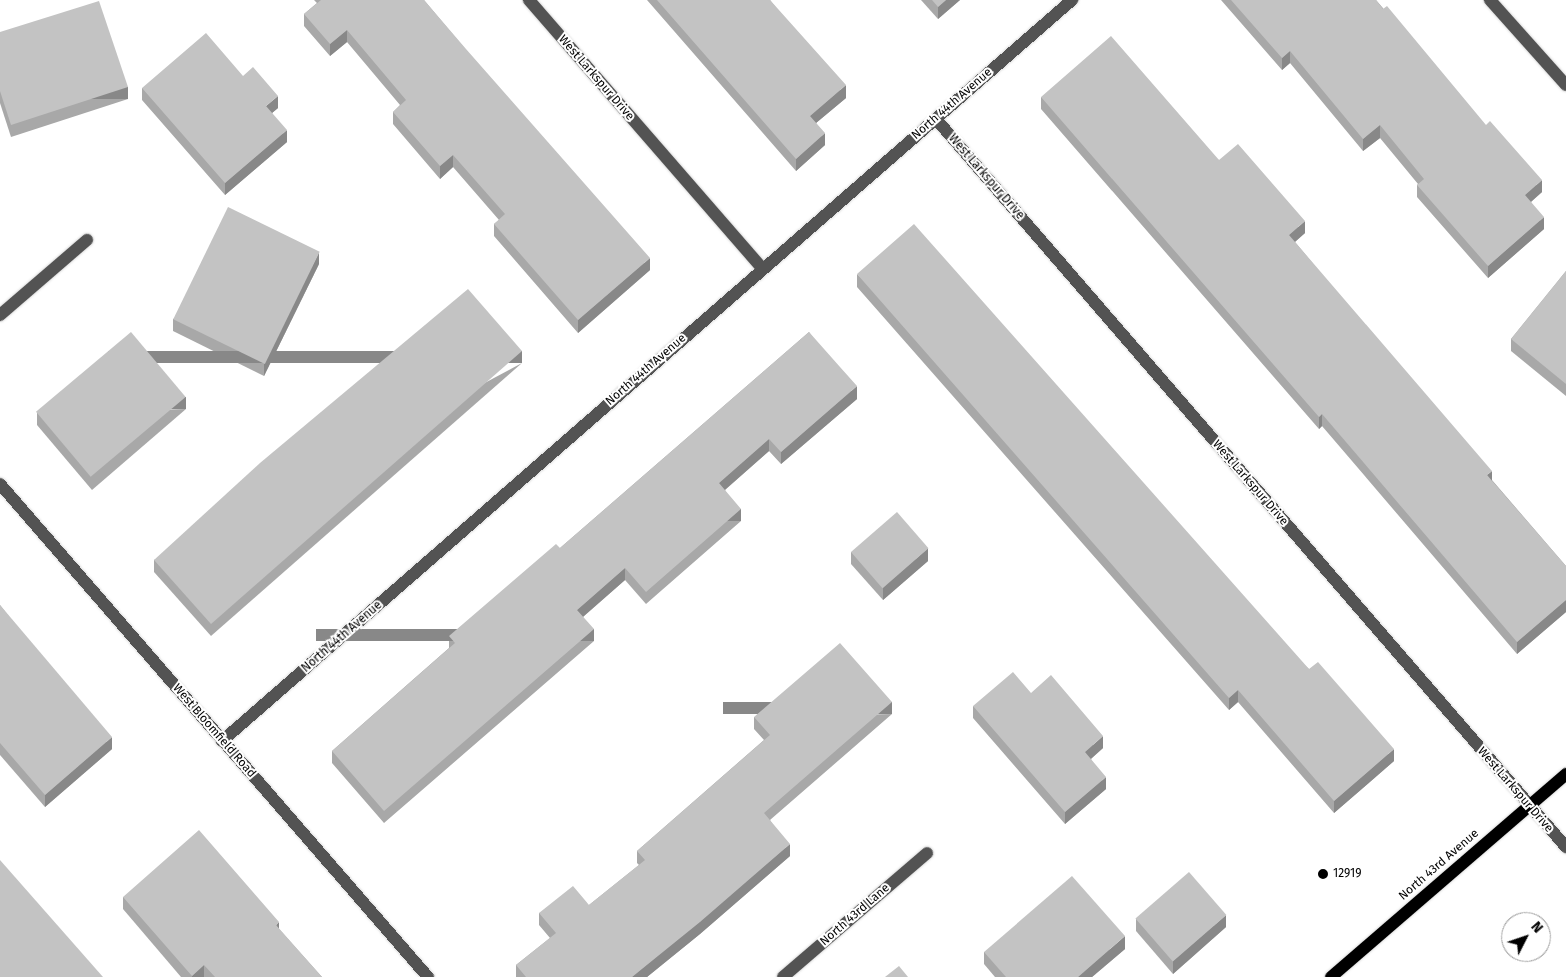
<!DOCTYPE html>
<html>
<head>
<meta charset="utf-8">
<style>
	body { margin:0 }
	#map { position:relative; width:1566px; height:977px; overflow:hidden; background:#fff; font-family:"Fira Sans",sans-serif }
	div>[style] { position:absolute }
	.roads { filter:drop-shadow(0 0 1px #dbdbdb) drop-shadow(0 0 1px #dbdbdb) }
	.minor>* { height:12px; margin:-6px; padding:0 6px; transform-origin:6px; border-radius:6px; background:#535353 }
	.major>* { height:12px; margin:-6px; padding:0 6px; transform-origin:6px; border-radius:6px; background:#000 }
	.wall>* { inset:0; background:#a8a8a8 }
	.shaded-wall>* { inset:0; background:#888; transform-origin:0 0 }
	.building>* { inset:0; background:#c3c3c3; transform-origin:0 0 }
	.dots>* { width:14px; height:14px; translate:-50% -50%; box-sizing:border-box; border:2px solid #fff; border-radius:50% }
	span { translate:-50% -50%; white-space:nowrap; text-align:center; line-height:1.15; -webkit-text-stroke:4px #fff; paint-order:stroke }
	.street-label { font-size:12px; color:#000 }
	.poi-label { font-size:12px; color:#000 }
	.left { translate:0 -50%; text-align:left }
	.north { position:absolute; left:1501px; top:912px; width:50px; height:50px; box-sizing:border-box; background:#fff; border:1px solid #999; border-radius:50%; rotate:49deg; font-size:14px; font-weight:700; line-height:20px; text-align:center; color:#000 }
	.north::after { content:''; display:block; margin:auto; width:18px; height:22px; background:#000; clip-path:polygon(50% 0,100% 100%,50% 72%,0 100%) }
</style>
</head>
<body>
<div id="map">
	<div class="roads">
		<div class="minor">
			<div style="left:529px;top:0;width:355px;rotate:49deg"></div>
			<div style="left:1490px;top:0;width:114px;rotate:48.2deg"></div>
			<div style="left:936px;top:119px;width:963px;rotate:49.13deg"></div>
			<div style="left:0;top:315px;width:115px;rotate:-40.8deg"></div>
			<div style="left:0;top:484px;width:653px;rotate:49.04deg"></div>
			<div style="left:222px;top:741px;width:1128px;rotate:-41.08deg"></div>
			<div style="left:783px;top:977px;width:190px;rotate:-40.7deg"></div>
		</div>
		<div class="major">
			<div style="left:1331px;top:977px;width:311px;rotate:-40.8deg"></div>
		</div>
	</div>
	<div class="wall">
		<div style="clip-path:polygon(314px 0,424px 0,650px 270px,578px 333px,494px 236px,494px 224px,499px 220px,453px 167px,440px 179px,393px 124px,393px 112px,400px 105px,347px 42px,330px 56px,304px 26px,304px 14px,317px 3px)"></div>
		<div style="clip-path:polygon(647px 0,770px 0,846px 98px,816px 123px,825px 145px,796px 171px)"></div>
		<div style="clip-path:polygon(921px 0,960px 0,938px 19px)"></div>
		<div style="clip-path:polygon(1221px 0,1376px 0,1542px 192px,1531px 202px,1544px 229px,1488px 278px,1417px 197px,1417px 185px,1418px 184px,1380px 138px,1363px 151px,1290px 63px,1282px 70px)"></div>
		<div style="clip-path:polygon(0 32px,128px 99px,11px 137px,0 103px)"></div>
		<div style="clip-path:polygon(142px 88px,278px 108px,272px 113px,287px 142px,225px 195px,142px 100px)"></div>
		<div style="clip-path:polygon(1041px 97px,1219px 160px,1305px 233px,1295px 242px,1492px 480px,1566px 566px,1566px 612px,1517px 654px,1322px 426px,1319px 429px,1041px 109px)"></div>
		<div style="clip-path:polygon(319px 264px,264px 376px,173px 331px,173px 319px)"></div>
		<div style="clip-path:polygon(1566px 271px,1566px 396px,1511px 351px,1511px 339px)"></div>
		<div style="clip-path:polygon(857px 274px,1309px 669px,1394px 761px,1334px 813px,1238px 702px,1229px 710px,857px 287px)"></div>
		<div style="clip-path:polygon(809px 332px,857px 399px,781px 464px,769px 451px,725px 490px,741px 521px,646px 604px,625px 580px,583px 617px,594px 641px,384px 823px,332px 763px,332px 751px,449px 648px,449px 636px,560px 548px)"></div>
		<div style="clip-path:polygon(522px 363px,211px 636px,154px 572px,154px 560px)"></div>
		<div style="clip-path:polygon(186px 409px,92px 490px,37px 425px,37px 413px)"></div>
		<div style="clip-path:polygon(851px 552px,928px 561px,883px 600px,851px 564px)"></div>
		<div style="clip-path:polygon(0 605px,112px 749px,45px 807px,0 755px)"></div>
		<div style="clip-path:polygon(973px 706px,1103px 748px,1091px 759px,1106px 789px,1065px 824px,973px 718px)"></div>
		<div style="clip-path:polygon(892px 714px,770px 820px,790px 856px,700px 934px,647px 977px,516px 977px,516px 965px,550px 938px,539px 925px,539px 913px,589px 905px,639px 865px,637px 863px,637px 851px,764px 740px,754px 729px,754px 717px)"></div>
		<div style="clip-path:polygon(123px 897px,279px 929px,322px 977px,181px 977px,123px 909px)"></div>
		<div style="clip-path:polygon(1136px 919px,1226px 927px,1173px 974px,1136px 931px)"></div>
		<div style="clip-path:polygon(1125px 949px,1092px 977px,995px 977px,984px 964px,984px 952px)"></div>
	</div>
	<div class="shaded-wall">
		<div style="clip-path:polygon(946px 0,960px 0,938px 19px,938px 7px)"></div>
		<div style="clip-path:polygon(347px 30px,347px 42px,330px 56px,330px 44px)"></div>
		<div style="clip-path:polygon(1290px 51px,1290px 63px,1282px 70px,1282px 58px)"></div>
		<div style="clip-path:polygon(846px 85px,846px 98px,810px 128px,810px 116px)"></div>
		<div style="left:128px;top:87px;width:12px;height:123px;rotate:90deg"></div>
		<div style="clip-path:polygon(278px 96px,278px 108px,266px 118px,266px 106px)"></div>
		<div style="clip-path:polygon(1380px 125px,1380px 138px,1363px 151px,1363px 139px)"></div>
		<div style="clip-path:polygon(287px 130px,287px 142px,225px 195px,225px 183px)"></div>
		<div style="clip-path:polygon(825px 133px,825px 145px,796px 171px,796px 159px)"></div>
		<div style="clip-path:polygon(453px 155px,453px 167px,440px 179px,440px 166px)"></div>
		<div style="clip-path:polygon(1542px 180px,1542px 192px,1525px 207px,1525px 195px)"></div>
		<div style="clip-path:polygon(1544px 217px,1544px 229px,1488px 278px,1488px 266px)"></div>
		<div style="clip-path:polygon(1305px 221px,1305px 233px,1289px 247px,1289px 235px)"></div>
		<div style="clip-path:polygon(319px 252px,319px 264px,264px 376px,264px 364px)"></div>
		<div style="clip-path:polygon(650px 258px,650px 270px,578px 333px,578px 320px)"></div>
		<div style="left:522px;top:351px;width:12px;height:414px;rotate:90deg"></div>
		<div style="clip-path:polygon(857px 386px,857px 399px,781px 464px,781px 452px)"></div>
		<div style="left:186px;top:397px;width:12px;height:124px;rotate:90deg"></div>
		<div style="clip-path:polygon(1322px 414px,1322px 426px,1319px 429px,1319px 417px)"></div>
		<div style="clip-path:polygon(769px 439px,769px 451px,719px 495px,719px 483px)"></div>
		<div style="clip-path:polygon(1492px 471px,1492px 483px,1487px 475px)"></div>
		<div style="left:741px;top:509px;width:12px;height:126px;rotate:90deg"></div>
		<div style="clip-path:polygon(928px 548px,928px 561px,883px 600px,883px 588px)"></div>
		<div style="clip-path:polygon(625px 568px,625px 580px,577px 622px,577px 610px)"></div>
		<div style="clip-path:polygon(1566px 600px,1566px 612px,1517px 654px,1517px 642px)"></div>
		<div style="left:594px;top:629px;width:12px;height:278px;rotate:90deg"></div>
		<div style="clip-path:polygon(1238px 690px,1238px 702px,1229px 710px,1229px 698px)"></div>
		<div style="left:892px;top:702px;width:12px;height:169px;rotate:90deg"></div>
		<div style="clip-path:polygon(1103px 736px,1103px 748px,1085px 764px,1085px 752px)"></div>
		<div style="clip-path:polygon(112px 737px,112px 749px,45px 807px,45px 795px)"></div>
		<div style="clip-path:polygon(1394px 749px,1394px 761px,1334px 813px,1334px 801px)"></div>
		<div style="clip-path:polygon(1106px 777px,1106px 789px,1065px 824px,1065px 812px)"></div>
		<div style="clip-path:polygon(790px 844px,790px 856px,700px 934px,647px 977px,632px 977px)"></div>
		<div style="clip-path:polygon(1226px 915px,1226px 927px,1173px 974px,1173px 961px)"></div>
		<div style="clip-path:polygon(279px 922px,279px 934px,276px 925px)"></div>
		<div style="clip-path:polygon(1125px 936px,1125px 949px,1092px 977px,1078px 977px)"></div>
		<div style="clip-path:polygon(204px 965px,204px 977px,192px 977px,192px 976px)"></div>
	</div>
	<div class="building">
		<div style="clip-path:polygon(321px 0,424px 0,466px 49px,650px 258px,578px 320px,494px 224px,505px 214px,453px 155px,440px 166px,393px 112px,406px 100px,347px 30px,330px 44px,304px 14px)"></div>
		<div style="clip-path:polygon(657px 0,770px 0,846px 85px,810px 116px,825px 133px,796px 159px)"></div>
		<div style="clip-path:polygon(932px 0,946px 0,938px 7px)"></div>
		<div style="clip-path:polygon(1231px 0,1376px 0,1383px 9px,1387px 6px,1486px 125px,1490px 121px,1542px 180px,1525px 195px,1544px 217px,1488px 266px,1417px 185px,1424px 179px,1380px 125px,1363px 139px,1290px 51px,1282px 58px)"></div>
		<div style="clip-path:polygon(99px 1px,128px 87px,11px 125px,0 91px,0 32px)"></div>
		<div style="clip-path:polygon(206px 33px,243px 76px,253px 67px,278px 96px,266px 106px,287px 130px,225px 183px,142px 88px)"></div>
		<div style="clip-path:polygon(1111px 36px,1219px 160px,1238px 144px,1305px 221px,1289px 235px,1492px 471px,1487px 475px,1566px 566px,1566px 600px,1517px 642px,1322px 414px,1319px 417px,1041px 97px)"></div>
		<div style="left:228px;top:207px;width:102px;height:125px;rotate:26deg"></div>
		<div style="clip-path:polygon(914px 224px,1309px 669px,1318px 662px,1394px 749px,1334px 801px,1238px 690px,1229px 698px,857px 274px)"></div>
		<div style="clip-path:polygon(1566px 271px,1566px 384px,1511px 339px)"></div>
		<div style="clip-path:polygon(468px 289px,522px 351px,211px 624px,154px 560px,260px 463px)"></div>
		<div style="left:131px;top:332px;width:85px;height:124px;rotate:50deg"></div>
		<div style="clip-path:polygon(809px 332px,857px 386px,781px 452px,769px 439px,719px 483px,741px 509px,646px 592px,625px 568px,577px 610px,594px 629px,384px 811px,332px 751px,455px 643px,449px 636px,556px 544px,560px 548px)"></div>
		<div style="left:897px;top:512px;width:48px;height:61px;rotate:49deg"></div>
		<div style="clip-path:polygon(0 605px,112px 737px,45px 795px,0 743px)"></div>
		<div style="clip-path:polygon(840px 643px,892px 702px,764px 813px,790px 844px,700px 922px,632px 977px,526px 977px,516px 965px,556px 933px,539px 913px,573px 886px,589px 905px,645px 860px,637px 851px,770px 735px,754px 717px)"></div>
		<div style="clip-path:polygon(1013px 672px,1031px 693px,1051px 675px,1103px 736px,1085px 752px,1106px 777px,1065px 812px,973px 706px)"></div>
		<div style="clip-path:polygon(199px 830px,279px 922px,276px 925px,322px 977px,215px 977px,204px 965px,192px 976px,123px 897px)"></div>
		<div style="clip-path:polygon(0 860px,103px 977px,0 977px)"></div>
		<div style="left:1189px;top:872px;width:57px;height:71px;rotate:49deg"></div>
		<div style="clip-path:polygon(1072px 876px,1125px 936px,1078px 977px,1006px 977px,984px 952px)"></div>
		<div style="clip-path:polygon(899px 966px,908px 977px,885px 977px)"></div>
	</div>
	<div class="dots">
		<div style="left:1323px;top:874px;background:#000"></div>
	</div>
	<div class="street-label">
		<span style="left:596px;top:78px;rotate:49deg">West Larkspur Drive</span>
		<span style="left:952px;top:104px;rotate:-41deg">North 44th Avenue</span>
		<span style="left:986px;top:177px;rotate:49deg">West Larkspur Drive</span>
		<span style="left:646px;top:370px;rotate:-41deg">North 44th Avenue</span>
		<span style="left:1250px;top:483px;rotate:49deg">West Larkspur Drive</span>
		<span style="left:342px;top:637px;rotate:-41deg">North 44th Avenue</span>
		<span style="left:214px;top:731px;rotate:49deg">West Bloomfield Road</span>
		<span style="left:1515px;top:790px;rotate:49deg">West Larkspur Drive</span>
		<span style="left:1439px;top:865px;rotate:-41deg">North 43rd Avenue</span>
		<span style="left:855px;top:915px;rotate:-41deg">North 43rd Lane</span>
	</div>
	<div class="poi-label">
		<span class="left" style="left:1333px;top:874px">12919</span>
	</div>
	<div class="north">N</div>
</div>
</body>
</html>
